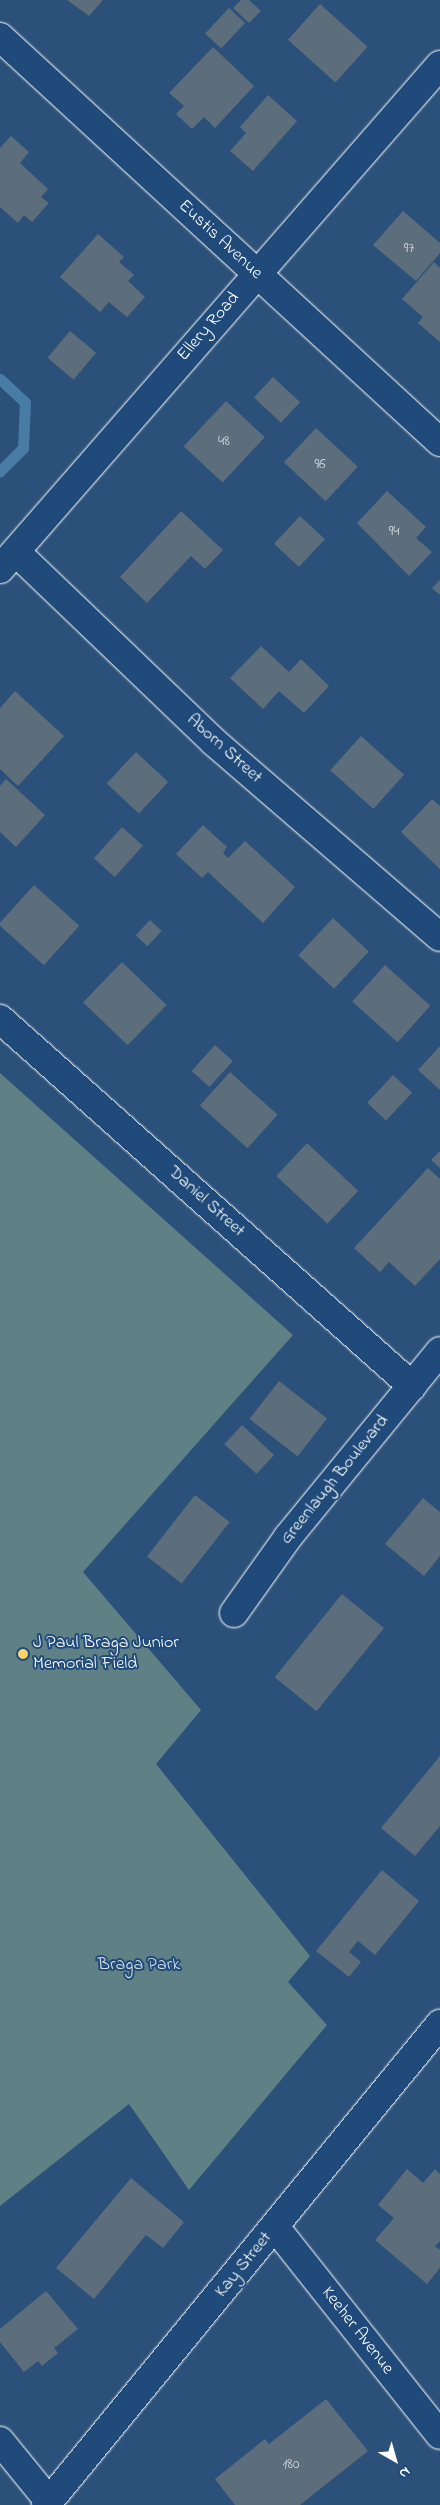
<!DOCTYPE html>
<html>
<head>
<meta charset="utf-8">
<style>
	body { margin:0 }
	#map { position:relative; width:440px; height:2505px; overflow:hidden; background:#2b517a; font-family:"Indie Flower",sans-serif }
	div>[style] { position:absolute }
	.green>* { inset:0; background:#5f8186 }
	.stream>* { height:11px; margin:-5.5px; padding:0 5.5px; transform-origin:5.5px; border-radius:5.5px; background:#487ca5 }
	.building>* { inset:0; background:#5c6d7c; transform-origin:0 0 }
	.roads { filter:drop-shadow(0 0 1px #fff) drop-shadow(0 0 1px #fff) }
	.minor>* { height:28px; margin:-14px; padding:0 14px; transform-origin:14px; border-radius:14px; background:#1f4a7a }
	.tertiary>* { height:28px; margin:-14px; padding:0 14px; transform-origin:14px; border-radius:14px; background:#1f4a7a }
	.dots>* { width:14px; height:14px; translate:-50% -50%; box-sizing:border-box; border:2px solid #1f4a7a; border-radius:50% }
	span { translate:-50% -50%; white-space:nowrap; text-align:center; line-height:1.15; -webkit-text-stroke:4px #1f4a7a; paint-order:stroke }
	.number-label { font-size:15px; color:#d6dade }
	.number-label span { -webkit-text-stroke-width:0 }
	.street-label { font-size:18px; color:#fff }
	.poi-label { font-size:18px; color:#fff }
	.left { translate:0 -50%; text-align:left }
	.park-label { font-size:18px; color:#d7e0e1 }
	.north { position:absolute; left:370px; top:2435px; width:50px; height:50px; -webkit-text-stroke:4px #1f4a7a; paint-order:stroke; rotate:142deg; font-size:14px; font-weight:700; line-height:20px; text-align:center; color:#fff }
	.north::after { content:''; display:block; margin:auto; width:18px; height:22px; background:#fff; clip-path:polygon(50% 0,100% 100%,50% 72%,0 100%) }
</style>
</head>
<body>
<div id="map">
	<div class="green">
		<div style="clip-path:polygon(0 1073px,293px 1335px,83px 1572px,201px 1710px,156px 1764px,310px 1956px,288px 1982px,327px 2025px,189px 2190px,129px 2104px,0 2206px)"></div>
	</div>
	<div class="stream">
		<div style="left:0;top:379px;width:34px;rotate:43deg"></div>
		<div style="left:25px;top:402px;width:46px;rotate:92.5deg"></div>
		<div style="left:23px;top:448px;width:33px;rotate:135deg"></div>
	</div>
	<div class="building">
		<div style="clip-path:polygon(67px 0,103px 0,89px 16px)"></div>
		<div style="clip-path:polygon(241px 0,249px 0,261px 11px,249px 23px,233px 8px)"></div>
		<div style="left:320px;top:4px;width:64px;height:48px;rotate:42deg"></div>
		<div style="left:229px;top:8px;width:22px;height:35px;rotate:43deg"></div>
		<div style="clip-path:polygon(213px 47px,254px 86px,215px 128px,204px 117px,192px 129px,176px 114px,184px 106px,169px 93px)"></div>
		<div style="clip-path:polygon(268px 95px,297px 121px,253px 171px,230px 151px,246px 133px,240px 127px)"></div>
		<div style="clip-path:polygon(11px 136px,29px 152px,20px 163px,48px 189px,41px 197px,49px 203px,32px 222px,24px 215px,18px 223px,0 207px,0 148px)"></div>
		<div style="clip-path:polygon(403px 211px,440px 243px,440px 253px,416px 281px,373px 245px)"></div>
		<div style="clip-path:polygon(98px 234px,124px 257px,119px 262px,134px 275px,128px 281px,145px 297px,127px 317px,109px 302px,100px 312px,60px 277px)"></div>
		<div style="clip-path:polygon(434px 262px,440px 268px,440px 342px,418px 323px,423px 317px,402px 299px)"></div>
		<div style="left:70px;top:331px;width:34px;height:35px;rotate:40deg"></div>
		<div style="left:273px;top:377px;width:37px;height:28px;rotate:43deg"></div>
		<div style="left:226px;top:401px;width:53px;height:62px;rotate:43deg"></div>
		<div style="left:316px;top:428px;width:57px;height:47px;rotate:43deg"></div>
		<div style="clip-path:polygon(387px 491px,426px 527px,416px 538px,432px 552px,409px 576px,357px 523px)"></div>
		<div style="clip-path:polygon(181px 511px,223px 550px,205px 569px,191px 556px,147px 603px,120px 577px)"></div>
		<div style="left:300px;top:516px;width:34px;height:38px;rotate:43deg"></div>
		<div style="clip-path:polygon(440px 580px,440px 595px,432px 588px)"></div>
		<div style="clip-path:polygon(261px 646px,289px 672px,301px 659px,329px 686px,304px 713px,279px 691px,263px 709px,230px 678px)"></div>
		<div style="clip-path:polygon(15px 691px,64px 736px,18px 786px,0 769px,0 708px)"></div>
		<div style="left:361px;top:736px;width:58px;height:46px;rotate:42deg"></div>
		<div style="left:136px;top:752px;width:44px;height:43px;rotate:43deg"></div>
		<div style="clip-path:polygon(6px 779px,45px 815px,16px 847px,0 832px,0 786px)"></div>
		<div style="clip-path:polygon(432px 799px,440px 806px,440px 869px,401px 832px)"></div>
		<div style="clip-path:polygon(203px 825px,227px 847px,223px 853px,228px 858px,245px 841px,295px 887px,263px 923px,208px 872px,202px 878px,176px 854px)"></div>
		<div style="left:122px;top:827px;width:28px;height:42px;rotate:42deg"></div>
		<div style="left:34px;top:885px;width:61px;height:53px;rotate:42deg"></div>
		<div style="left:333px;top:918px;width:49px;height:51px;rotate:43deg"></div>
		<div style="left:150px;top:920px;width:16px;height:21px;rotate:43deg"></div>
		<div style="left:122px;top:962px;width:62px;height:56px;rotate:44deg"></div>
		<div style="left:385px;top:965px;width:61px;height:49px;rotate:42deg"></div>
		<div style="left:215px;top:1045px;width:24px;height:35px;rotate:42deg"></div>
		<div style="clip-path:polygon(440px 1046px,440px 1090px,418px 1070px)"></div>
		<div style="left:230px;top:1072px;width:64px;height:45px;rotate:42deg"></div>
		<div style="left:393px;top:1075px;width:26px;height:38px;rotate:43deg"></div>
		<div style="left:307px;top:1143px;width:70px;height:45px;rotate:43deg"></div>
		<div style="clip-path:polygon(440px 1151px,440px 1168px,431px 1160px)"></div>
		<div style="clip-path:polygon(428px 1168px,440px 1179px,440px 1259px,415px 1286px,389px 1262px,380px 1272px,354px 1248px)"></div>
		<div style="left:279px;top:1381px;width:61px;height:48px;rotate:38deg"></div>
		<div style="left:242px;top:1425px;width:44px;height:26px;rotate:43deg"></div>
		<div style="left:195px;top:1495px;width:44px;height:78px;rotate:38deg"></div>
		<div style="clip-path:polygon(423px 1498px,440px 1512px,440px 1556px,424px 1576px,385px 1544px)"></div>
		<div style="left:342px;top:1594px;width:54px;height:107px;rotate:39deg"></div>
		<div style="clip-path:polygon(440px 1756px,440px 1826px,415px 1856px,381px 1828px)"></div>
		<div style="clip-path:polygon(382px 1870px,419px 1901px,375px 1955px,358px 1941px,349px 1952px,361px 1962px,349px 1977px,316px 1951px)"></div>
		<div style="clip-path:polygon(407px 2169px,423px 2183px,435px 2169px,440px 2174px,440px 2241px,435px 2246px,440px 2250px,440px 2268px,427px 2284px,375px 2240px,394px 2218px,378px 2205px)"></div>
		<div style="clip-path:polygon(131px 2178px,184px 2222px,163px 2248px,146px 2235px,94px 2299px,56px 2268px)"></div>
		<div style="clip-path:polygon(46px 2291px,78px 2329px,54px 2348px,58px 2353px,42px 2366px,38px 2361px,24px 2372px,0 2342px,0 2329px)"></div>
		<div style="clip-path:polygon(326px 2399px,368px 2451px,300px 2505px,235px 2505px,215px 2479px,265px 2439px,269px 2444px)"></div>
	</div>
	<div class="roads">
		<div class="minor">
			<div style="left:16px;top:552px;width:274px;rotate:43.8deg"></div>
			<div style="left:214px;top:742px;width:298px;rotate:40.8deg"></div>
			<div style="left:0;top:569px;width:669px;rotate:-48.88deg"></div>
			<div style="left:0;top:1019px;width:552px;rotate:41.69deg"></div>
			<div style="left:234px;top:1613px;width:93px;rotate:-54.6deg"></div>
			<div style="left:288px;top:1537px;width:240px;rotate:-50.7deg"></div>
			<div style="left:275px;top:2227px;width:265px;rotate:51.6deg"></div>
			<div style="left:0;top:2441px;width:77px;rotate:50.8deg"></div>
		</div>
		<div class="tertiary">
			<div style="left:0;top:37px;width:598px;rotate:42.63deg"></div>
			<div style="left:46px;top:2505px;width:622px;rotate:-50.68deg"></div>
		</div>
	</div>
	<div class="dots">
		<div style="left:23px;top:1654px;background:#ffd166"></div>
	</div>
	<div class="number-label">
		<span style="left:409px;top:249px">97</span>
		<span style="left:224px;top:442px">48</span>
		<span style="left:320px;top:465px">96</span>
		<span style="left:394px;top:532px">94</span>
		<span style="left:291px;top:2465px">180</span>
	</div>
	<div class="street-label">
		<span style="left:220px;top:240px;rotate:43deg">Eustis Avenue</span>
		<span style="left:209px;top:327px;rotate:-49deg">Ellery Road</span>
		<span style="left:224px;top:749px;rotate:42deg">Aborn Street</span>
		<span style="left:206px;top:1202px;rotate:42deg">Daniel Street</span>
		<span style="left:335px;top:1480px;rotate:-51deg">Greenlaugh Boulevard</span>
		<span style="left:244px;top:2265px;rotate:-51deg">Kay Street</span>
		<span style="left:357px;top:2331px;rotate:52deg">Keeher Avenue</span>
	</div>
	<div class="poi-label">
		<span class="left" style="left:33px;top:1654px">J Paul Braga Junior<br>Memorial Field</span>
	</div>
	<div class="park-label">
		<span style="left:139px;top:1965px">Braga Park</span>
	</div>
	<div class="north">N</div>
</div>
</body>
</html>
